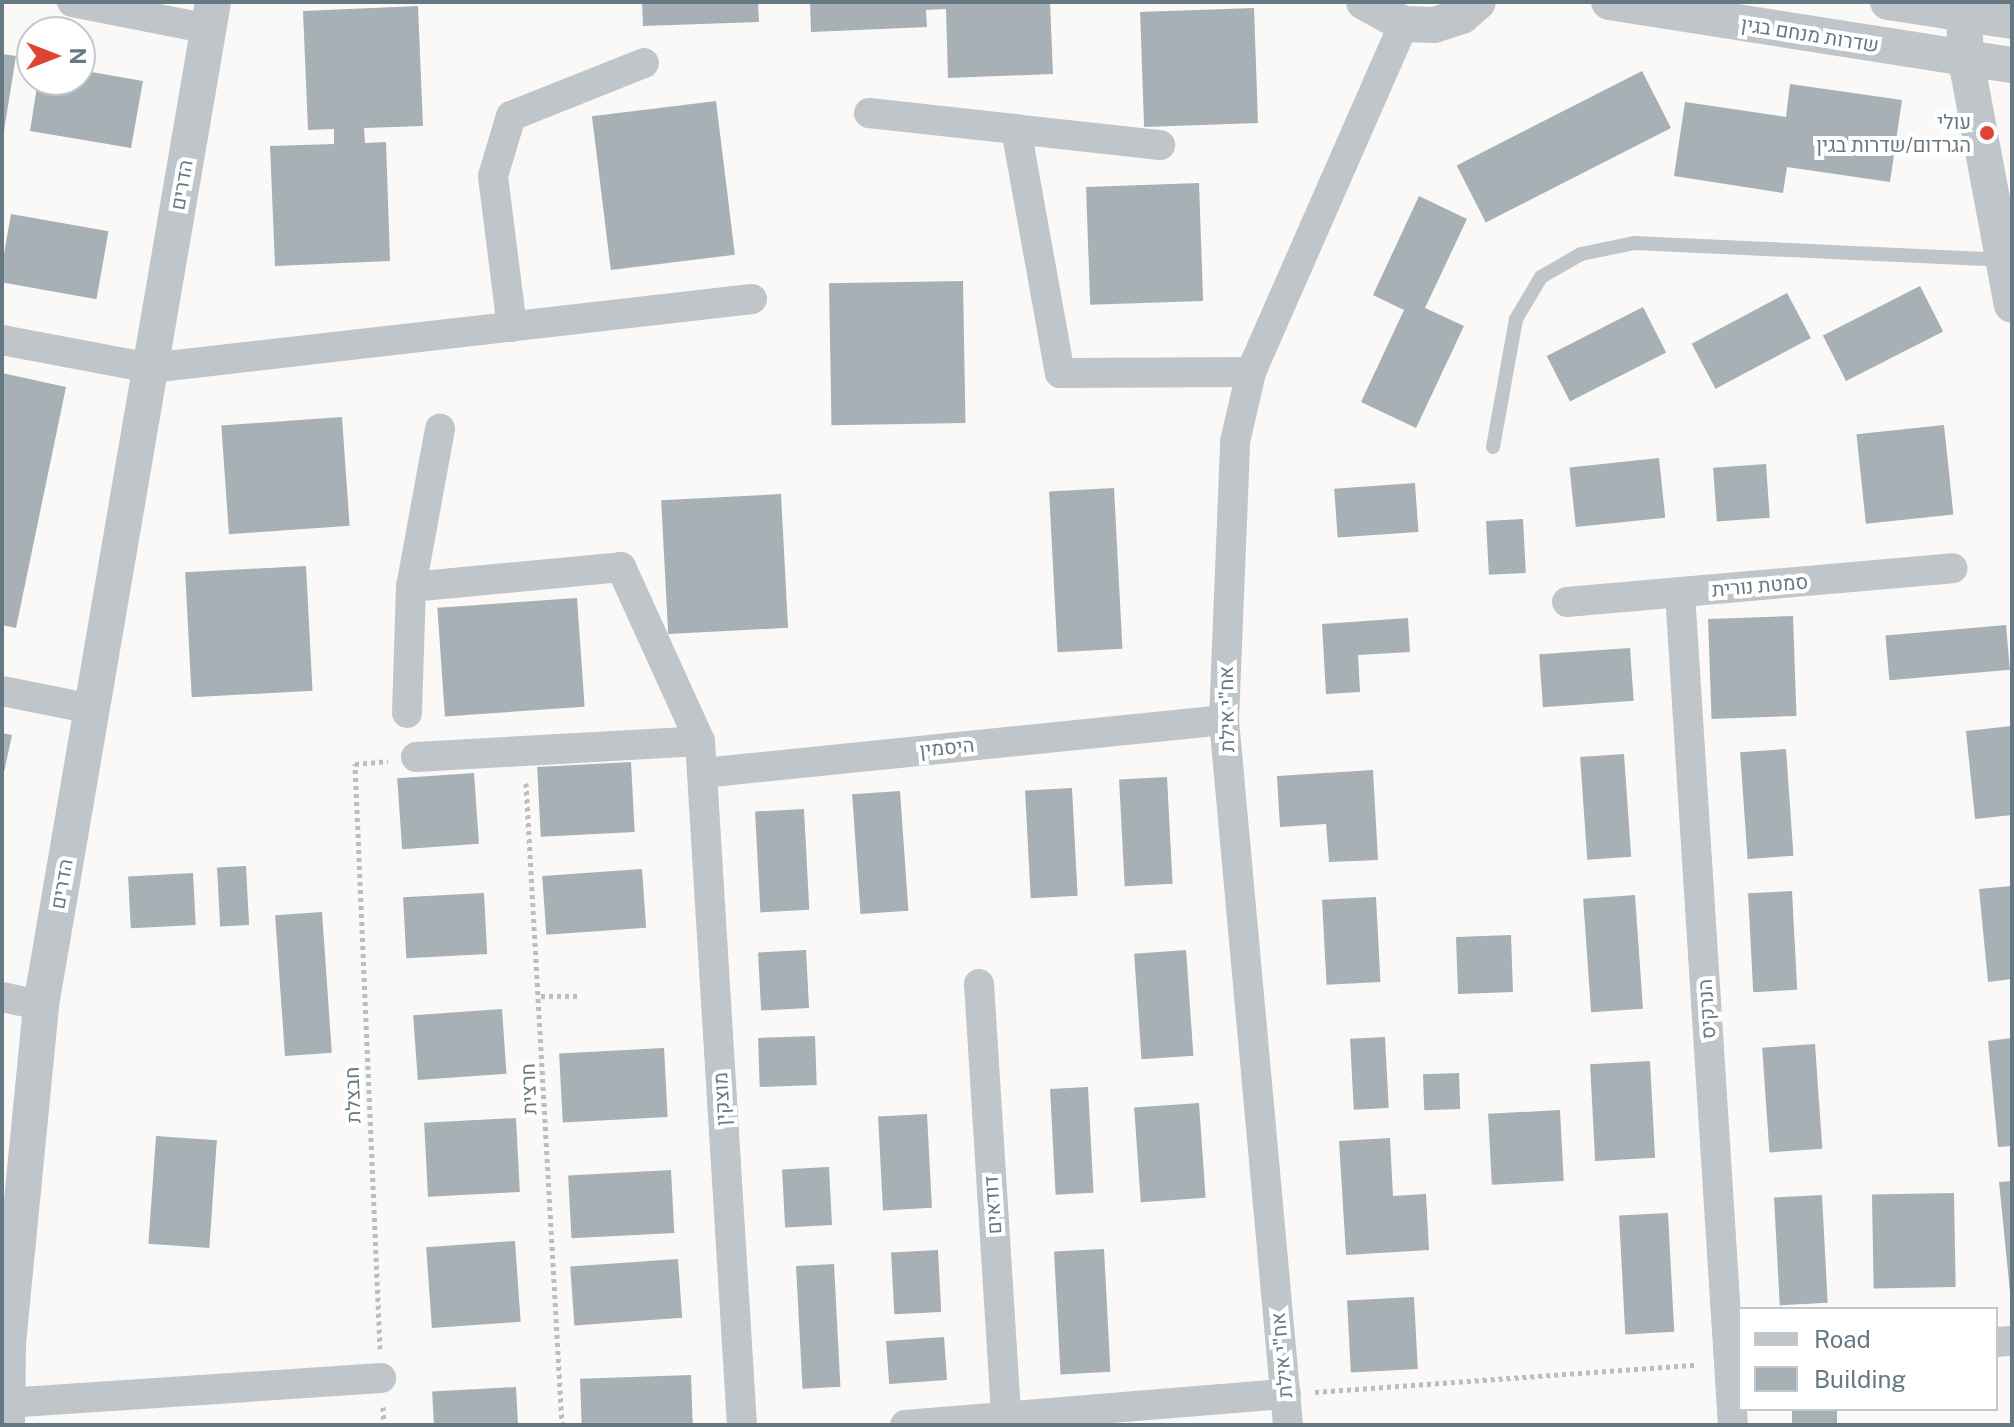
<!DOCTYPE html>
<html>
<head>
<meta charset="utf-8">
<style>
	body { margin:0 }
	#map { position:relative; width:2014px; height:1427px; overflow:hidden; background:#faf9f8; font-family:"Public Sans",Heebo,sans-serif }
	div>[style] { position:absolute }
	.building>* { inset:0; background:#a6b0b5; transform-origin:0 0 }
	.path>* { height:5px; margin-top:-2.5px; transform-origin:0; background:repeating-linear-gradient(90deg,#babec0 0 4px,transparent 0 8px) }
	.service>* { height:14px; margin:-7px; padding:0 7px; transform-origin:7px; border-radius:7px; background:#bfc5c8 }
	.minor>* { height:30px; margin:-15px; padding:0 15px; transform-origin:15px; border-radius:15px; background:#bfc5c8 }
	.tertiary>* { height:36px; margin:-18px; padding:0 18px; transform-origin:18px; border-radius:18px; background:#bfc5c8 }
	.dots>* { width:22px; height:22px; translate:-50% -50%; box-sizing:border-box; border:4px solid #fff; border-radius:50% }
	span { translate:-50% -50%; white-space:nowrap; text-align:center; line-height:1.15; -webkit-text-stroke:8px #fff; paint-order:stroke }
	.street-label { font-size:20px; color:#667982 }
	.poi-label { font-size:20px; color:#667982 }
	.right { translate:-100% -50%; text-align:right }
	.frame { position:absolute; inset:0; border:4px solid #667982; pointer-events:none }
	.legend { position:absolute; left:1738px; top:1307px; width:260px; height:104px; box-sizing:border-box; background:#fff; border:2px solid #c2c9cd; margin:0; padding:10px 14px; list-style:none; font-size:24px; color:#667982 }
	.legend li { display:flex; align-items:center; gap:16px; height:40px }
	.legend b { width:40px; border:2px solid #c2c9cd }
	.north { position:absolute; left:16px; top:16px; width:80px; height:80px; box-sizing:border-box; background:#fff; border:2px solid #c2c9cd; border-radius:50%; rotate:90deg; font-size:22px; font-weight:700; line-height:32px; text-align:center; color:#667982 }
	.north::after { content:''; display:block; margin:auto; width:28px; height:36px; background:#de4633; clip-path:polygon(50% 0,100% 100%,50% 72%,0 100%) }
</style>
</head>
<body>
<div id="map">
	<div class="building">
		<div style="clip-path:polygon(642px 2px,758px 2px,759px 22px,643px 26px)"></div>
		<div style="clip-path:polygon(810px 2px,1050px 2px,1053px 74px,948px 78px,946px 9px,926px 10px,927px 27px,811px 32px)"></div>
		<div style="clip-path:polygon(418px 6px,423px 126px,364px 128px,365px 143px,386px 142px,390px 261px,275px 266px,270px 146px,334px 144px,334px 129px,308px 130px,303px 11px)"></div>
		<div style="left:1254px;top:8px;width:115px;height:114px;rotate:88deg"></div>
		<div style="clip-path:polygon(2px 54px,16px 56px,4px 131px,2px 131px)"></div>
		<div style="clip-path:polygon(80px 70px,143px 81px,131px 148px,30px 131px,38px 80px,80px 80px)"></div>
		<div style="left:1642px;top:71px;width:64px;height:208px;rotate:63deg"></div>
		<div style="clip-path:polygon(1790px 84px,1902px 100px,1890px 182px,1787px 167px,1783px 193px,1674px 176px,1685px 102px,1786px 117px)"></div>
		<div style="left:716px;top:101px;width:155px;height:125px;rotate:83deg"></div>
		<div style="left:1199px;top:183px;width:118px;height:113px;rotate:88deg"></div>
		<div style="clip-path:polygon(1419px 196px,1467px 219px,1425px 308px,1464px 326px,1416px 428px,1361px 402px,1404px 310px,1373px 295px)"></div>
		<div style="left:11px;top:214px;width:99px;height:69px;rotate:10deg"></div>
		<div style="left:963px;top:281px;width:142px;height:134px;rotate:89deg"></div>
		<div style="left:1920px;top:286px;width:51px;height:109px;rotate:63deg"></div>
		<div style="left:1787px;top:293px;width:51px;height:108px;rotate:62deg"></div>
		<div style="left:1643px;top:307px;width:51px;height:108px;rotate:63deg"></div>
		<div style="clip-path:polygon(2px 373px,66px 387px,16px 628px,2px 625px)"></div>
		<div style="left:342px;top:417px;width:109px;height:121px;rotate:86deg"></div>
		<div style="left:1944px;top:425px;width:90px;height:88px;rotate:84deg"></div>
		<div style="left:1659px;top:458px;width:60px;height:90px;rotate:84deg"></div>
		<div style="left:1766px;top:464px;width:54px;height:53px;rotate:86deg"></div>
		<div style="left:1415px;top:483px;width:49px;height:81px;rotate:86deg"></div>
		<div style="left:1114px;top:488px;width:161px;height:65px;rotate:87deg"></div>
		<div style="left:781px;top:494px;width:134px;height:120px;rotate:87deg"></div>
		<div style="left:1523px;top:519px;width:54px;height:37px;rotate:87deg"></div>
		<div style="left:306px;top:566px;width:125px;height:121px;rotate:87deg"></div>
		<div style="left:577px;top:598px;width:109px;height:140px;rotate:86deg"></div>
		<div style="left:1793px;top:616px;width:100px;height:85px;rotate:88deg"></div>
		<div style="clip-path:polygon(1408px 618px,1410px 652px,1358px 655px,1360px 692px,1326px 694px,1322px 624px)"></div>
		<div style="left:2006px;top:625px;width:45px;height:121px;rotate:85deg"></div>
		<div style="left:1630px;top:648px;width:53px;height:91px;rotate:86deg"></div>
		<div style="clip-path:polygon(2012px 726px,2012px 815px,1975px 819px,1966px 731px)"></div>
		<div style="clip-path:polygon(2px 733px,12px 735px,3px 777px,2px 777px)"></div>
		<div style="left:1786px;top:749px;width:107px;height:46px;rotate:86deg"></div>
		<div style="left:1624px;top:754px;width:103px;height:44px;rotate:86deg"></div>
		<div style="left:631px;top:762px;width:70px;height:94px;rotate:87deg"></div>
		<div style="clip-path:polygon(1373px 770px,1378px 860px,1329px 862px,1326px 824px,1280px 827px,1277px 776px)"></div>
		<div style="left:474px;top:773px;width:71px;height:77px;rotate:86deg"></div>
		<div style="left:1167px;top:777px;width:107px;height:48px;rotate:87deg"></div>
		<div style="left:1072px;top:788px;width:108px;height:47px;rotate:87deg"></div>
		<div style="left:900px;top:791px;width:120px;height:48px;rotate:86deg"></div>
		<div style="left:804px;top:809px;width:101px;height:49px;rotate:87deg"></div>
		<div style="left:246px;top:866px;width:59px;height:29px;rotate:87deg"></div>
		<div style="left:642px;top:869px;width:59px;height:100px;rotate:86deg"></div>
		<div style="left:193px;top:873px;width:52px;height:65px;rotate:87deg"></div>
		<div style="clip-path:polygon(2012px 886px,2012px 979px,1988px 982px,1979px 889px)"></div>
		<div style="left:1792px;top:891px;width:99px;height:44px;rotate:87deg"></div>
		<div style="left:484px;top:893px;width:61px;height:81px;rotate:87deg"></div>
		<div style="left:1635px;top:895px;width:114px;height:52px;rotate:86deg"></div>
		<div style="left:1376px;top:897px;width:85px;height:54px;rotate:87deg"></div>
		<div style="left:322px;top:912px;width:141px;height:47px;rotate:86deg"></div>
		<div style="left:1511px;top:935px;width:57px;height:55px;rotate:88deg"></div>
		<div style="left:806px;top:950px;width:58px;height:48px;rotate:87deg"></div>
		<div style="left:1186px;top:950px;width:106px;height:52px;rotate:86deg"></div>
		<div style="left:502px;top:1009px;width:65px;height:89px;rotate:86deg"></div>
		<div style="left:815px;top:1036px;width:49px;height:57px;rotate:88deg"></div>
		<div style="left:1385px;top:1037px;width:71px;height:35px;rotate:87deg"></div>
		<div style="clip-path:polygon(2012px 1038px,2012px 1146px,1998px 1147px,1988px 1041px)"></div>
		<div style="left:1815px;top:1044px;width:105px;height:53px;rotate:86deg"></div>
		<div style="left:664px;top:1048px;width:69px;height:105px;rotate:87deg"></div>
		<div style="left:1650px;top:1061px;width:97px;height:60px;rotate:87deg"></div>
		<div style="left:1459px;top:1073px;width:36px;height:36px;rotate:88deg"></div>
		<div style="left:1088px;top:1087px;width:106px;height:38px;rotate:87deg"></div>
		<div style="left:1199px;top:1103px;width:95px;height:65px;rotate:86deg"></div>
		<div style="left:1560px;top:1110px;width:71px;height:72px;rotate:87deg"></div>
		<div style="left:927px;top:1114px;width:94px;height:49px;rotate:87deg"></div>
		<div style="left:516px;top:1118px;width:74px;height:92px;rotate:87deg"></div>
		<div style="left:156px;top:1136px;width:61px;height:108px;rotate:4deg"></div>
		<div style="clip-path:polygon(1390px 1138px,1393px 1196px,1426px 1194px,1429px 1250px,1346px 1255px,1339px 1141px)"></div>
		<div style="left:829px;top:1167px;width:58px;height:47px;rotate:87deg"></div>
		<div style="left:671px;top:1170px;width:63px;height:103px;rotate:87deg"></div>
		<div style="clip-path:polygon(2012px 1181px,2012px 1292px,2010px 1292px,1999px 1182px)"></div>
		<div style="left:1954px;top:1193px;width:94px;height:82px;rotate:89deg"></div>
		<div style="left:1822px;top:1195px;width:108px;height:48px;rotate:87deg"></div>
		<div style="left:1668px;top:1213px;width:119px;height:49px;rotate:87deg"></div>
		<div style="left:515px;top:1241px;width:81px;height:89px;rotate:86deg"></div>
		<div style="left:1104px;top:1249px;width:123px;height:50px;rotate:87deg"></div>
		<div style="left:938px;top:1250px;width:62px;height:47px;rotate:87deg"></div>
		<div style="left:678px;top:1259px;width:59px;height:108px;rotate:86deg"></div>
		<div style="left:834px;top:1264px;width:123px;height:38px;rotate:87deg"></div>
		<div style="left:1414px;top:1297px;width:72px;height:67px;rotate:87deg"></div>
		<div style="left:944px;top:1337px;width:43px;height:58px;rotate:86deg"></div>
		<div style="left:691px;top:1375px;width:50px;height:111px;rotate:88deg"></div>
		<div style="left:516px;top:1387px;width:38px;height:84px;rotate:87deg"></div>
		<div style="left:1792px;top:1409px;width:45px;height:16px"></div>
	</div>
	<div class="path">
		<div style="left:526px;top:783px;width:643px;rotate:86.79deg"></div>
		<div style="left:541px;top:996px;width:36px"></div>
		<div style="left:380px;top:1349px;width:586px;rotate:-92.45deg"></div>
		<div style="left:355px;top:764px;width:33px;rotate:-5deg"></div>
		<div style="left:1315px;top:1392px;width:382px;rotate:-4.1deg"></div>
		<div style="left:383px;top:1407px;width:18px;rotate:87deg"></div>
	</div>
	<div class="service">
		<div style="left:1493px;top:447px;width:130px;rotate:-79.8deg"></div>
		<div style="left:1516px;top:319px;width:49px;rotate:-59.2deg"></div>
		<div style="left:1541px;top:277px;width:46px;rotate:-29.9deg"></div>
		<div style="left:1581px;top:254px;width:54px;rotate:-11.7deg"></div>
		<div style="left:1634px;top:243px;width:368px;rotate:2.6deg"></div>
	</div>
	<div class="minor">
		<div style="left:72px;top:2px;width:140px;rotate:11.1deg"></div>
		<div style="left:869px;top:113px;width:293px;rotate:6.3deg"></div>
		<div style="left:1016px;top:129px;width:248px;rotate:79.8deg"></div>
		<div style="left:1060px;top:373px;width:191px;rotate:-0.3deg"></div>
		<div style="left:512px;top:327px;width:152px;rotate:-97.2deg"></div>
		<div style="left:493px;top:176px;width:63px;rotate:-73.3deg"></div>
		<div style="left:511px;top:116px;width:143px;rotate:-21.7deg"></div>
		<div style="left:2px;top:340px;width:151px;rotate:10.7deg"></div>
		<div style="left:150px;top:368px;width:606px;rotate:-6.54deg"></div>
		<div style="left:411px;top:587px;width:211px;rotate:-5.4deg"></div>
		<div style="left:621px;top:567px;width:191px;rotate:65.6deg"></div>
		<div style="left:1680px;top:593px;width:834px;rotate:86.36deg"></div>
		<div style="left:1567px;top:602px;width:387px;rotate:-5deg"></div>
		<div style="left:2px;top:691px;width:92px;rotate:11.3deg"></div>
		<div style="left:407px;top:713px;width:126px;rotate:-88.2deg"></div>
		<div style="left:411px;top:587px;width:161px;rotate:-79.6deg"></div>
		<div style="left:416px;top:757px;width:284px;rotate:-3.2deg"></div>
		<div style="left:700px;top:741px;width:685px;rotate:86.49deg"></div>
		<div style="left:703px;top:773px;width:524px;rotate:-5.81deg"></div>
		<div style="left:979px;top:984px;width:442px;rotate:86.4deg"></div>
		<div style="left:2px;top:997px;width:40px;rotate:12deg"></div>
		<div style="left:1996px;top:1342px;width:16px;rotate:-4deg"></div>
		<div style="left:6px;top:1403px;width:376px;rotate:-3.8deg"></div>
		<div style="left:905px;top:1425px;width:382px;rotate:-4.7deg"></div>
		<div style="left:1288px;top:1425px;width:708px;rotate:-95.19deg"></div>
		<div style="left:1224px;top:720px;width:278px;rotate:-87.7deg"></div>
		<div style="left:1235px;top:442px;width:72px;rotate:-77.1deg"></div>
		<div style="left:1251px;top:372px;width:380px;rotate:-66.3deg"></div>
	</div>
	<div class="tertiary">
		<div style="left:1364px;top:2px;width:46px;rotate:28.8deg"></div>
		<div style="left:1404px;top:24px;width:30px;rotate:2deg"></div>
		<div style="left:1434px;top:25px;width:29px;rotate:-18deg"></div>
		<div style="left:1462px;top:16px;width:21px;rotate:-41deg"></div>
		<div style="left:1609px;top:2px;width:408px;rotate:8.9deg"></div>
		<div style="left:1888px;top:2px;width:125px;rotate:8.7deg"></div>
		<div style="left:1964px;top:17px;width:43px;rotate:87.3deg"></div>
		<div style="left:1966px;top:60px;width:249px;rotate:79.4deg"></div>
		<div style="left:7px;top:1425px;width:82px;rotate:-89.3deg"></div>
		<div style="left:8px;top:1343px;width:340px;rotate:-84.4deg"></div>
		<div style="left:41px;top:1005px;width:1018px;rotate:-80.27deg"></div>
	</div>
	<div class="dots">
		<div style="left:1987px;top:133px;background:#de4633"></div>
	</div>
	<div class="street-label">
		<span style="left:1810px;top:35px;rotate:9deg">שדרות מנחם בגין</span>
		<span style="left:182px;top:185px;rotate:-80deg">הדרים</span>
		<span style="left:1760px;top:586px;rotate:-5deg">סמטת נורית</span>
		<span style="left:1227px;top:709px;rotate:-91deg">אח"י אילת</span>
		<span style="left:947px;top:748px;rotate:-6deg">היסמין</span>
		<span style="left:62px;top:884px;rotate:-80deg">הדרים</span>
		<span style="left:1707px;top:1009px;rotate:-94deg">הנרקיס</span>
		<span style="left:529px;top:1089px;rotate:-92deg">חרצית</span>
		<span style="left:353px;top:1095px;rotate:-92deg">חבצלת</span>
		<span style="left:722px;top:1099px;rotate:-93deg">מוצקין</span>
		<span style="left:993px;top:1205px;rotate:-94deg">דודאים</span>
		<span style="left:1282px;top:1355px;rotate:-95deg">אח"י אילת</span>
	</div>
	<div class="poi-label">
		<span class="right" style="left:1971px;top:134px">עולי<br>הגרדום/שדרות בגין</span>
	</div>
	<div class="frame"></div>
	<ul class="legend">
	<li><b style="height:10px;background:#bfc5c8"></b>Road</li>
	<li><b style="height:22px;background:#a6b0b5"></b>Building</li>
	</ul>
	<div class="north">N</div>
</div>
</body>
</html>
